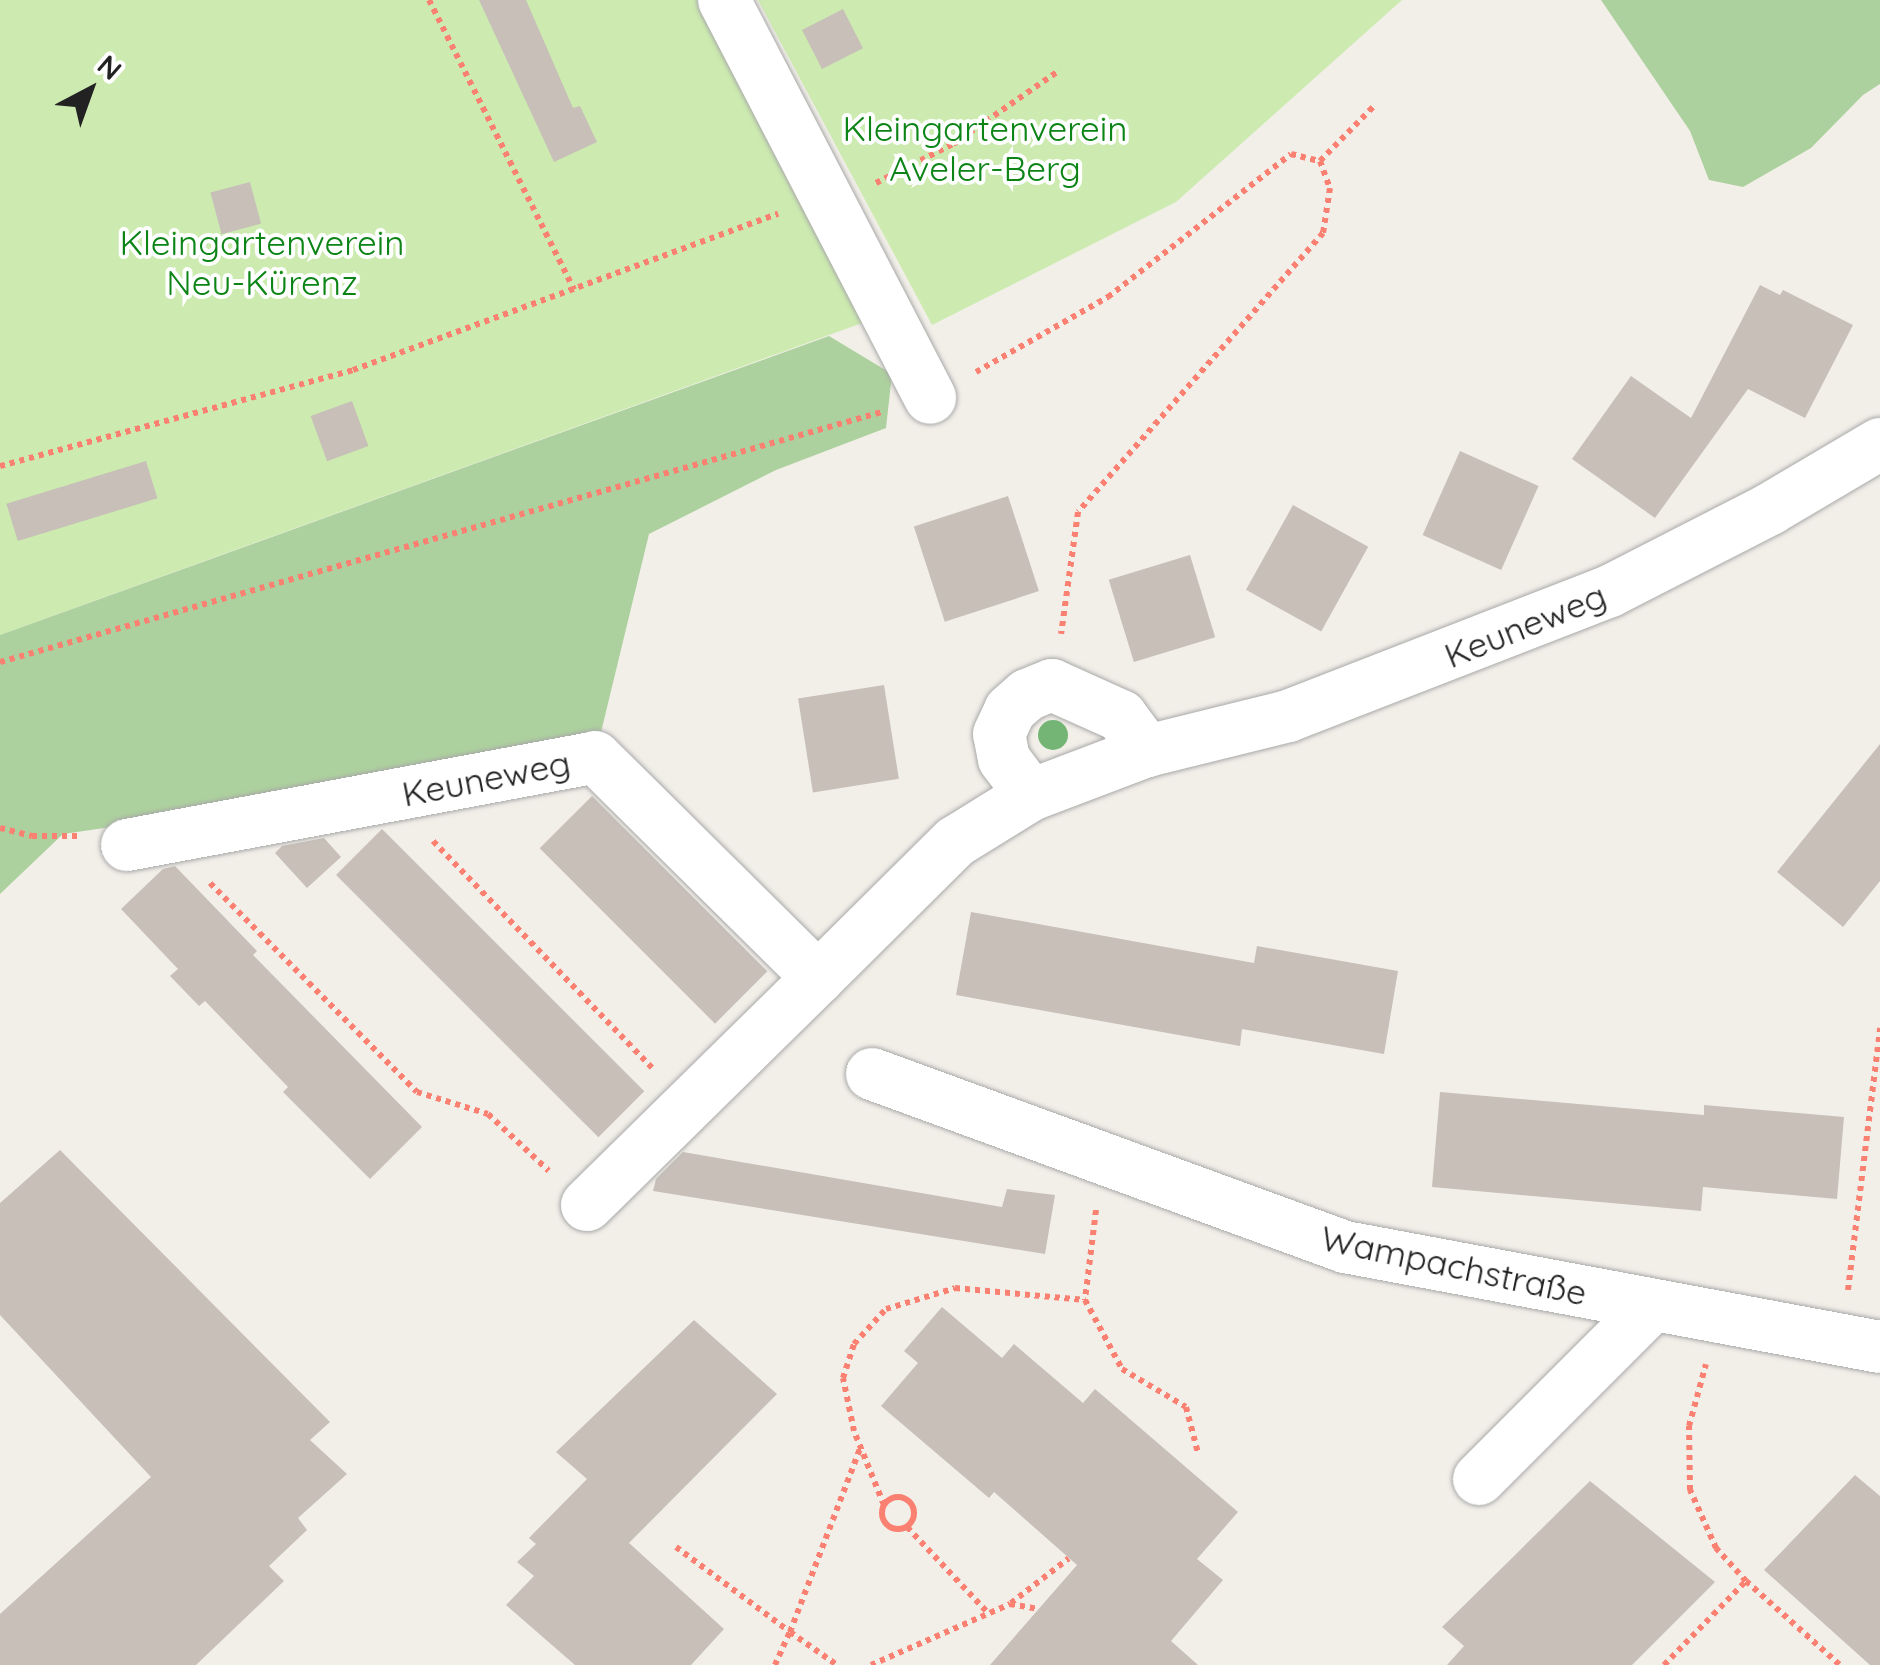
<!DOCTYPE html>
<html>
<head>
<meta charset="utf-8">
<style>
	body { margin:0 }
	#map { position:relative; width:1880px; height:1665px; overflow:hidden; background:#f2efe9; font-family:Quicksand,sans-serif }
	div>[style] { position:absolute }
	.grass>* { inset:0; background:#cdebb0 }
	.forest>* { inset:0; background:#add19e }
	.building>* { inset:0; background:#c7bfb8; transform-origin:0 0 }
	.path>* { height:6px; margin-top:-3px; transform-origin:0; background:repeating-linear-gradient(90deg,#fa8072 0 5px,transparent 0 10px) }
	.path>.ring { margin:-3px; padding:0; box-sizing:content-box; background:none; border:6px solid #fa8072; border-radius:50% }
	.roads { filter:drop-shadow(0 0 2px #a9a9a9) drop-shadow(0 0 2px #a9a9a9) }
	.minor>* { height:52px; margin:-26px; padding:0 26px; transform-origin:26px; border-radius:26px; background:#fff }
	.trees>* { width:30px; height:30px; margin:-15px; border-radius:50%; background:#74b475 }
	span { translate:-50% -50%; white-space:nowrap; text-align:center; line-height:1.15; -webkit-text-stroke:8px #fff; paint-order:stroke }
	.park-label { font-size:35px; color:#0c8416 }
	.street-label { font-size:35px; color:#222 }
	.north { position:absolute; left:40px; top:40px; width:100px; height:100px; -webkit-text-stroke:8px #fff; paint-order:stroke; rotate:41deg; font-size:28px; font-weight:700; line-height:40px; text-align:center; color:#222 }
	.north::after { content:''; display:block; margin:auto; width:35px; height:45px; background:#222; clip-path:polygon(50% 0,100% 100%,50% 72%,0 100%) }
</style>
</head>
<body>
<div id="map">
	<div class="grass">
		<div style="clip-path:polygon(0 0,697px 0,865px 322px,0 635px)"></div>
		<div style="clip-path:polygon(758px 0,1402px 0,1176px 202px,932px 325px)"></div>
	</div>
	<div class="forest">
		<div style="clip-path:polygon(1601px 0,1880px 0,1880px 84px,1863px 95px,1811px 148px,1743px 187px,1709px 180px,1690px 131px)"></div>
		<div style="clip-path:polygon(829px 336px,892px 374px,886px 428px,776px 470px,649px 534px,595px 757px,63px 834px,0 894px,0 635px)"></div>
	</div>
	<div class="building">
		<div style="clip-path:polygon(479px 0,526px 0,573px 108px,580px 106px,597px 142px,554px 162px)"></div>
		<div style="left:843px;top:9px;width:44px;height:46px;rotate:63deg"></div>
		<div style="left:250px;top:182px;width:43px;height:41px;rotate:75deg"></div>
		<div style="clip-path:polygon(1760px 285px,1780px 295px,1783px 290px,1853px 325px,1805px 418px,1748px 389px,1655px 518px,1572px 459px,1631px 376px,1691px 418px)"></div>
		<div style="left:352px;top:401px;width:48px;height:44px;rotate:70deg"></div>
		<div style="left:1460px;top:451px;width:86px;height:92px;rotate:24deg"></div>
		<div style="left:146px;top:461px;width:39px;height:146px;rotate:73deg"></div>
		<div style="left:1008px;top:496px;width:100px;height:99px;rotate:72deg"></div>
		<div style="left:1293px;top:505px;width:86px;height:97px;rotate:29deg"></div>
		<div style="left:1190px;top:555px;width:86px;height:85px;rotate:73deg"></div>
		<div style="left:884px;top:685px;width:95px;height:87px;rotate:81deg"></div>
		<div style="clip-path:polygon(1880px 744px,1880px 881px,1843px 927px,1777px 872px)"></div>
		<div style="left:592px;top:796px;width:248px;height:74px;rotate:45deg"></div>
		<div style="left:382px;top:829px;width:371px;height:65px;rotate:45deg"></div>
		<div style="clip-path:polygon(324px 838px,341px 857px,307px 888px,275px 853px,282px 846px)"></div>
		<div style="clip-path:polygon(175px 866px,257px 951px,253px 955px,422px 1127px,370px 1179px,283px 1092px,288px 1087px,205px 1001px,199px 1006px,170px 976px,178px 969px,121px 909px,163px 869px)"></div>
		<div style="clip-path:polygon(971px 912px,1254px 963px,1257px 946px,1398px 971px,1384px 1054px,1242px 1029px,1240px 1046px,956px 995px)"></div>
		<div style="clip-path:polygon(1440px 1092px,1704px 1115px,1704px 1105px,1844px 1117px,1837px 1199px,1703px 1187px,1701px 1211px,1432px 1187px)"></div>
		<div style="clip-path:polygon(60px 1150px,330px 1422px,310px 1440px,347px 1474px,298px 1518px,307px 1530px,269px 1566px,284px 1581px,196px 1665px,0 1665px,0 1614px,151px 1477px,0 1315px,0 1203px)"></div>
		<div style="clip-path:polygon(683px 1152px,1002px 1207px,1007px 1189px,1055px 1195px,1045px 1254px,653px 1191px,656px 1179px)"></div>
		<div style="clip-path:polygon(942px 1307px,1002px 1358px,1014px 1344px,1083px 1403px,1095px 1389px,1238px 1512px,1197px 1559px,1223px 1580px,1171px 1641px,1198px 1665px,990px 1665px,1077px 1565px,994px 1492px,989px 1498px,881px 1406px,918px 1363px,904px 1351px)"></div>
		<div style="clip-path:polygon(694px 1320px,777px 1394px,629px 1543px,724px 1629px,691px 1665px,575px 1665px,506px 1605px,534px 1576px,517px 1562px,536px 1544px,529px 1538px,587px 1479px,556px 1452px)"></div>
		<div style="clip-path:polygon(1855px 1475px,1880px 1496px,1880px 1665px,1870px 1665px,1764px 1570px)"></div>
		<div style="clip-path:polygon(1590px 1481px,1715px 1582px,1632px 1665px,1447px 1665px,1464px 1646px,1442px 1627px)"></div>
	</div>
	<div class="path">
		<div style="left:429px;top:0;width:324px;rotate:63.4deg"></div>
		<div style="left:1320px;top:161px;width:80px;rotate:-45.5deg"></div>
		<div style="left:876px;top:183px;width:86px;rotate:-26.9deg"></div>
		<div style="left:953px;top:144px;width:130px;rotate:-34.7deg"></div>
		<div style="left:976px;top:372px;width:152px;rotate:-29.6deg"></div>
		<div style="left:1108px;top:297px;width:232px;rotate:-38deg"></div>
		<div style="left:1291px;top:154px;width:30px;rotate:14deg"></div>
		<div style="left:1320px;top:161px;width:29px;rotate:70deg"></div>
		<div style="left:1330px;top:188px;width:46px;rotate:98.8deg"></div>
		<div style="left:1323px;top:233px;width:371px;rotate:131.3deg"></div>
		<div style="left:1078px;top:512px;width:123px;rotate:97.9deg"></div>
		<div style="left:0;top:466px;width:366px;rotate:-15.2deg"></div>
		<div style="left:353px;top:370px;width:453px;rotate:-20.2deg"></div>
		<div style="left:0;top:662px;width:917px;rotate:-15.83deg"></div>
		<div style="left:0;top:828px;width:33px;rotate:14deg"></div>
		<div style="left:32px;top:836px;width:45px"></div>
		<div style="left:433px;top:841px;width:317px;rotate:46deg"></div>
		<div style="left:210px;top:883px;width:294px;rotate:45.3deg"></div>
		<div style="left:417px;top:1092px;width:74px;rotate:17.2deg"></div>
		<div style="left:488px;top:1114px;width:83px;rotate:43.1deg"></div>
		<div style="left:1096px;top:1210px;width:91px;rotate:97deg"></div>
		<div style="left:1085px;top:1300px;width:78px;rotate:61.8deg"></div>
		<div style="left:1122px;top:1369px;width:74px;rotate:30.7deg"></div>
		<div style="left:1186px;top:1407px;width:48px;rotate:75.4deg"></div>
		<div style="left:1848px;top:1290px;width:264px;rotate:-83deg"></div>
		<div class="ring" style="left:882px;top:1497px;width:26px;height:26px"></div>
		<div style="left:884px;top:1505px;width:80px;rotate:-112.1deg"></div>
		<div style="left:854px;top:1431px;width:54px;rotate:-101.7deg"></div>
		<div style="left:843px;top:1378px;width:36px;rotate:-72deg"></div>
		<div style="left:854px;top:1344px;width:47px;rotate:-47.6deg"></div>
		<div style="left:886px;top:1309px;width:72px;rotate:-16.9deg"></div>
		<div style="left:955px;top:1288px;width:131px;rotate:5.3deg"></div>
		<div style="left:907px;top:1527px;width:118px;rotate:46.7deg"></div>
		<div style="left:676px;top:1547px;width:142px;rotate:36.7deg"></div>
		<div style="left:790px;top:1632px;width:196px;rotate:-69.1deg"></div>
		<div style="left:1746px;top:1581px;width:126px;rotate:41.8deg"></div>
		<div style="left:1011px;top:1603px;width:73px;rotate:-37.8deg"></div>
		<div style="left:775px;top:1665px;width:36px;rotate:-66deg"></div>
		<div style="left:790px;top:1632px;width:57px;rotate:35.1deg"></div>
		<div style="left:871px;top:1665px;width:152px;rotate:-23.7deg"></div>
		<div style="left:1010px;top:1604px;width:29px;rotate:10deg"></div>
		<div style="left:1664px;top:1665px;width:117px;rotate:-45.7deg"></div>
		<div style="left:1746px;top:1581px;width:45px;rotate:-132.3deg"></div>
		<div style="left:1716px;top:1548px;width:64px;rotate:-114.1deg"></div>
		<div style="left:1690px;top:1490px;width:64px;rotate:-90.9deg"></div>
		<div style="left:1689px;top:1426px;width:64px;rotate:-74.7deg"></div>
	</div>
	<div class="roads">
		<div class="minor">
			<div style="left:724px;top:0;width:448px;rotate:62.6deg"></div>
			<div style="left:1031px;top:795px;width:45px;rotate:-126.9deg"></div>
			<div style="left:1004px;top:759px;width:25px;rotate:-101deg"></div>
			<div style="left:999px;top:734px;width:26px;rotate:-65deg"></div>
			<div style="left:1010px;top:710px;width:23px;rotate:-41deg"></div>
			<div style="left:1027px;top:695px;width:27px;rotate:-22deg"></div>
			<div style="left:1052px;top:685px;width:76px;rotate:24.2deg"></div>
			<div style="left:1121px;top:716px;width:44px;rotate:53.4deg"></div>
			<div style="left:127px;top:845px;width:476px;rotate:-10.6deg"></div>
			<div style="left:595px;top:757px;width:314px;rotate:44.7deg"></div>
			<div style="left:818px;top:978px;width:324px;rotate:135.5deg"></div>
			<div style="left:818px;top:978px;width:193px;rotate:-44.8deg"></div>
			<div style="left:955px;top:842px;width:89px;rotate:-31.7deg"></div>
			<div style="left:1031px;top:795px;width:124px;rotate:-20.8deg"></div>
			<div style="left:1147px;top:751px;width:145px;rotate:-13.9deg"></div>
			<div style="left:1288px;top:716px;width:345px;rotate:-21.2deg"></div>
			<div style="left:1610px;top:591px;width:180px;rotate:-27.1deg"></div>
			<div style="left:1770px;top:509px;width:128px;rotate:-30.6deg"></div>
			<div style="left:872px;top:1074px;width:504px;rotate:20.09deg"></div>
			<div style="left:1345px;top:1247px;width:544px;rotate:10.59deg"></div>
			<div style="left:1479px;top:1479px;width:245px;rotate:-45deg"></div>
		</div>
	</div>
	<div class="trees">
		<div style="left:1053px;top:735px"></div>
	</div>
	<div class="park-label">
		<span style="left:985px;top:148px">Kleingartenverein<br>Aveler-Berg</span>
		<span style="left:262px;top:262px">Kleingartenverein<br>Neu-Kürenz</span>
	</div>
	<div class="street-label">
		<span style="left:1525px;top:625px;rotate:-22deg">Keuneweg</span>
		<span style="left:486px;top:778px;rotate:-11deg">Keuneweg</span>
		<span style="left:1454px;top:1265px;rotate:12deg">Wampachstraße</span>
	</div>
	<div class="north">N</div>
</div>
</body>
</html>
